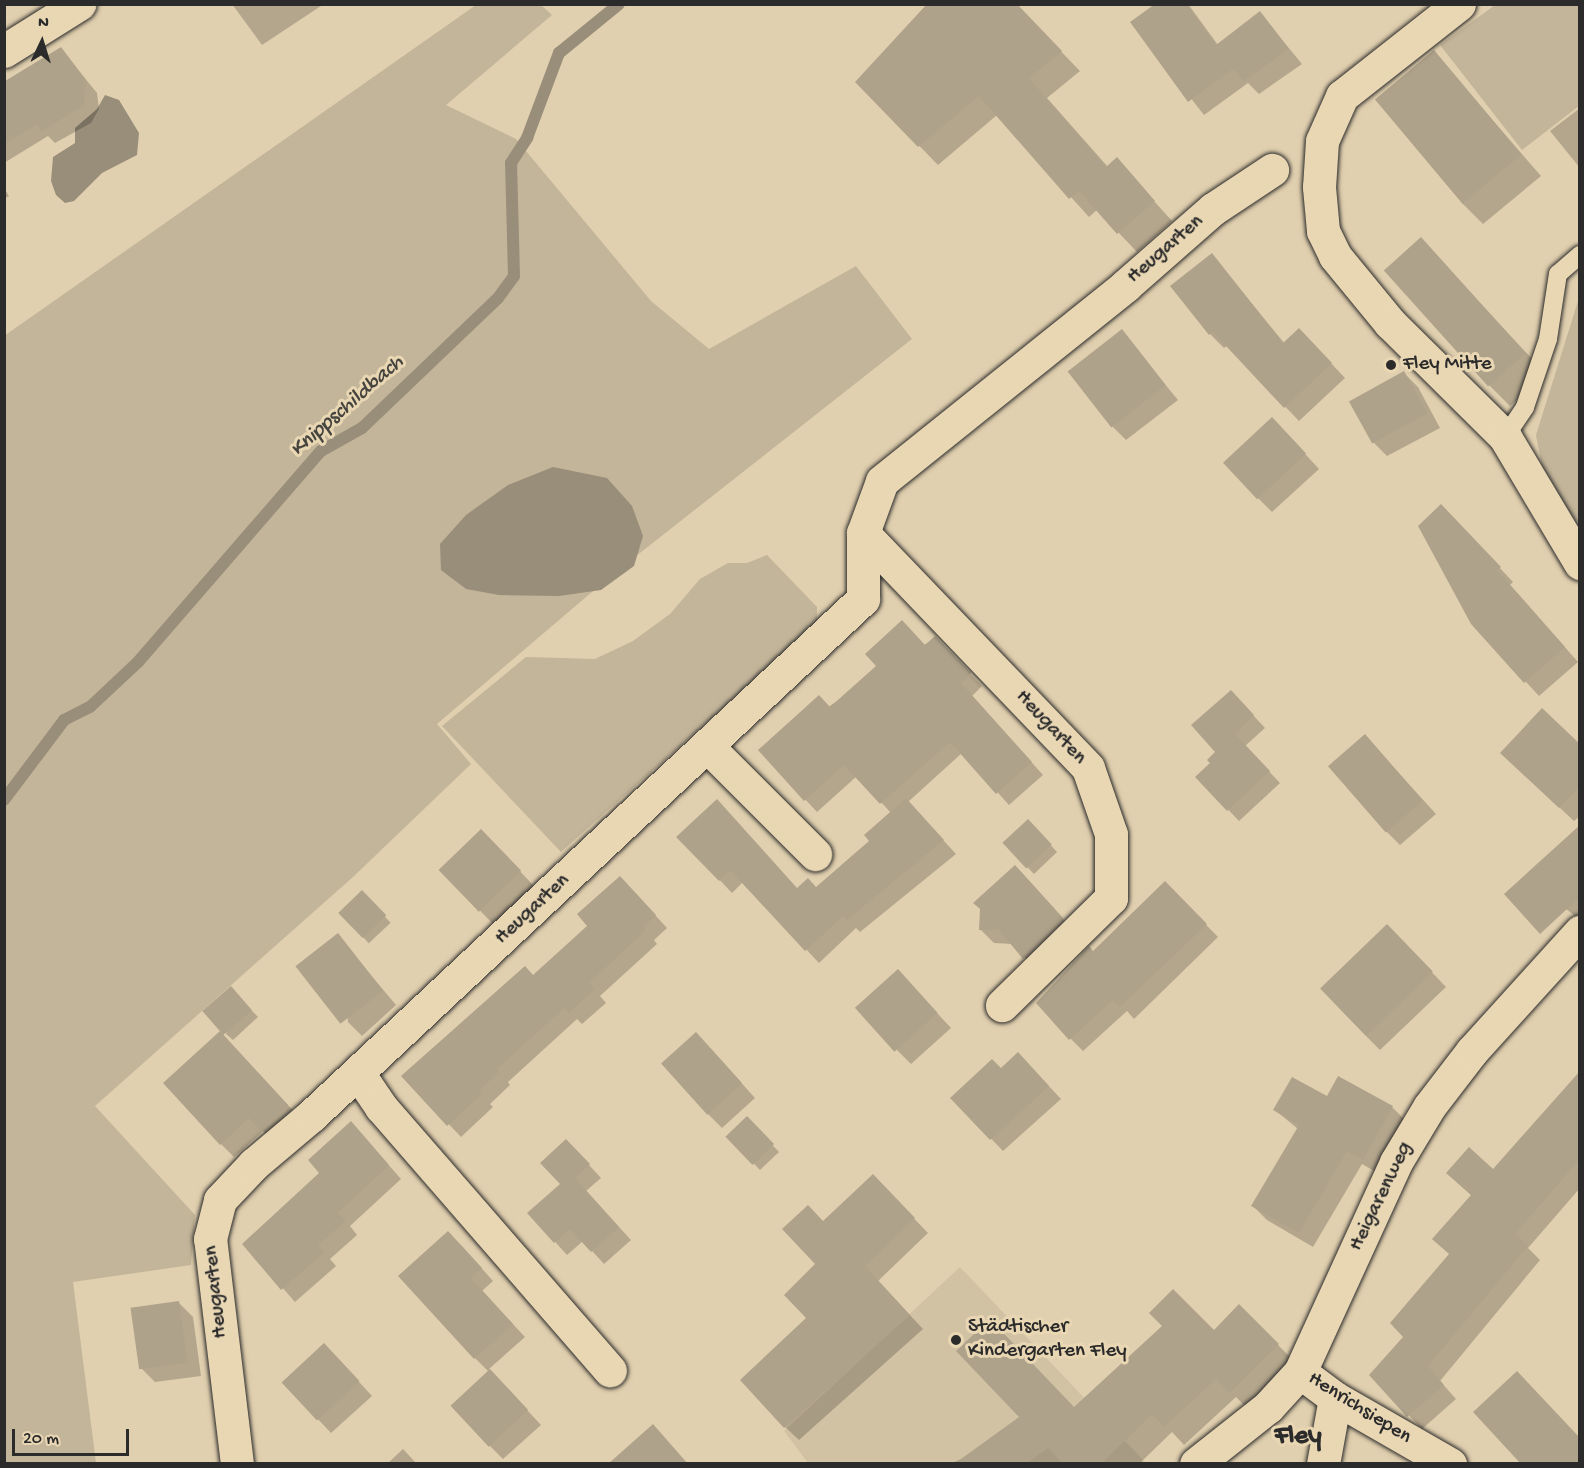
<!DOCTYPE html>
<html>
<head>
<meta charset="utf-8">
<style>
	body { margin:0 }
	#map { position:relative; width:1584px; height:1468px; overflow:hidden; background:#e1d0af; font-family:"Gochi Hand",sans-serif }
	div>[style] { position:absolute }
	.built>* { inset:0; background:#d2c2a4 }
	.green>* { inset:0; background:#c3b599 }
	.water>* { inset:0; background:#998e7a }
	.shadow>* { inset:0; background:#0003; transform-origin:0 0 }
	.stream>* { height:12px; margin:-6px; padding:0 6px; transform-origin:6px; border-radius:6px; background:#998e7a }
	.building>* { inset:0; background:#afa28a; transform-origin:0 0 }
	.roads { filter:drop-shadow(0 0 2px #2b2b2b) drop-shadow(0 0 2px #2b2b2b) }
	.lane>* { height:18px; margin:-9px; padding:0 9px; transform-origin:9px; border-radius:9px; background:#e9d7b4 }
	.street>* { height:33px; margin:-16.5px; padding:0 16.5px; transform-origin:16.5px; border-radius:16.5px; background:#e9d7b4 }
	.dots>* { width:16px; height:16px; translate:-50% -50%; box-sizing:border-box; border:3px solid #e9d7b4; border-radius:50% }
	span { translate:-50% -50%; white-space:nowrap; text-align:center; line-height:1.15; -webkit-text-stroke:6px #e9d7b4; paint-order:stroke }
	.street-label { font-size:21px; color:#2b2b2b }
	.poi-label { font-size:21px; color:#2b2b2b }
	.left { translate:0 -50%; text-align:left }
	.water-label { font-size:22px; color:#46443f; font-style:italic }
	.district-label { font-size:27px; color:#2b2b2b; font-weight:700 }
	.frame { position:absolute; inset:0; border:6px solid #2b2b2b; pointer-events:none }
	.north { position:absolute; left:12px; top:12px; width:60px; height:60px; -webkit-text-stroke:4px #e9d7b4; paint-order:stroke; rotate:4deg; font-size:16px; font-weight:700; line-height:24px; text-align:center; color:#2b2b2b }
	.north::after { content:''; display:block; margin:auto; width:21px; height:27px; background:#2b2b2b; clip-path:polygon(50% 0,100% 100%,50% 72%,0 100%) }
	.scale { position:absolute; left:12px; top:1429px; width:117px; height:27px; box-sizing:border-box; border:3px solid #2b2b2b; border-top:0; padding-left:8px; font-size:18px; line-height:21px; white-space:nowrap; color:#2b2b2b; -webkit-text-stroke:4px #e9d7b4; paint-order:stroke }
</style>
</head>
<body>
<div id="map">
	<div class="built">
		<div style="clip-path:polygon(960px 1267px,1146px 1463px,808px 1463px,784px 1431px)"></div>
	</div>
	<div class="green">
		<div style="clip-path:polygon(540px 4px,552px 15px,446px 105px,516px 139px,651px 301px,709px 349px,856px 266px,912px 339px,612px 575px,437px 724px,471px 764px,353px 877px,95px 1106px,195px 1215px,191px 1265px,73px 1282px,96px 1463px,5px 1463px,4px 336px,476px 5px)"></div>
		<div style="clip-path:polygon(1495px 5px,1579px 5px,1579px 106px,1522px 150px,1440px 45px)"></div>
		<div style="clip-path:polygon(1578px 301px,1580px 302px,1579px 539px,1543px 472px,1536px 435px)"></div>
		<div style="clip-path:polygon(767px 555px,817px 607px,817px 624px,561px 852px,442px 726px,526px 657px,595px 659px,633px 641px,670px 614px,700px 579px,728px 563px,747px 563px)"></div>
	</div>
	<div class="water">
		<div style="clip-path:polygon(105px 95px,119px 100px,139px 133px,137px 155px,102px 173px,74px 201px,65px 203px,56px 195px,51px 181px,53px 157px,75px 143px,75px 128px,97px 109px)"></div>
		<div style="clip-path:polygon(553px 467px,607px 478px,632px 506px,643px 536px,634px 566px,601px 590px,559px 596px,499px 595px,466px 589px,441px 570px,440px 544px,466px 515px,508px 485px)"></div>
	</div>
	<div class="shadow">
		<div style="clip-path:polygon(232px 4px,324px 4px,262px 45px)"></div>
		<div style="clip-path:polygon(1015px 4px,1080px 71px,1047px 98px,1108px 167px,1117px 160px,1172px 221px,1137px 252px,1097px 210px,1089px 217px,997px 115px,938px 165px,857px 82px)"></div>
		<div style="clip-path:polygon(1158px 4px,1188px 4px,1218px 45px,1260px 13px,1302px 64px,1259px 94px,1248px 83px,1204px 115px,1132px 23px)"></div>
		<div style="clip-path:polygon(61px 49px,97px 93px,99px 109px,91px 123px,55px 143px,48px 136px,4px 163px,4px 97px)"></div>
		<div style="clip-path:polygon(1433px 52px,1541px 176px,1483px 224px,1462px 203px)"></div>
		<div style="clip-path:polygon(1580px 108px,1580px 168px,1550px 131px)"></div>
		<div style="clip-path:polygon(4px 188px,9px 196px,4px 199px)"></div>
		<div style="clip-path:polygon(1421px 239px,1546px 374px,1510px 406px,1489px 385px)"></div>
		<div style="clip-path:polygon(1212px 255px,1285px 344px,1313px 344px,1345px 378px,1299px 421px,1227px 346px,1224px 348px,1210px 334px,1172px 287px)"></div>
		<div style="clip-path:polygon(1121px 331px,1178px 400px,1126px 440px,1112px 426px)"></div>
		<div style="clip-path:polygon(1404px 373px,1418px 387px,1440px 428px,1387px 456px,1373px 442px)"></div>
		<div style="clip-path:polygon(1286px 433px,1319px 469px,1272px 512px,1258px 498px)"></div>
		<div style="clip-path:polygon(1455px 520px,1513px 582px,1510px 585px,1578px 662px,1539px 696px,1472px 623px)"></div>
		<div style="clip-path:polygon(935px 638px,982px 686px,972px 696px,1043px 775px,1009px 805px,962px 753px,908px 802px,956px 854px,860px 932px,856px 928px,819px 963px,743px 882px,732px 893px,679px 837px,798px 890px,816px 889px,871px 841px,891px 813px,857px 776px,817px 812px,760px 751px)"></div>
		<div style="clip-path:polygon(1242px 703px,1265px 728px,1245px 746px,1280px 783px,1239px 821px,1197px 777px,1212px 763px)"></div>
		<div style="clip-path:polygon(1365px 736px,1436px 814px,1400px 845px,1386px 831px)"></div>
		<div style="clip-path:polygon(1580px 746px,1580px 816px,1574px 821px,1516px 767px)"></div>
		<div style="clip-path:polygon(1035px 828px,1057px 852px,1034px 874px,1004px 843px)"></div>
		<div style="clip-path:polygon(495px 845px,534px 886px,493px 924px,440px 869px)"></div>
		<div style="clip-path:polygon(1580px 846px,1580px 920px,1541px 889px)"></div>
		<div style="clip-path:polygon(1029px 881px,1076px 933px,1038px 971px,1012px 944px,994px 943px,980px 929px)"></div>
		<div style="clip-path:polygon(1165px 883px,1218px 937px,1134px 1019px,1127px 1011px,1083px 1051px,1070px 1038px,1093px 953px)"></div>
		<div style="clip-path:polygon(632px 890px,667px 928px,654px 940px,657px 944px,600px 996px,606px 1003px,582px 1024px,577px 1019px,508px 1082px,510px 1085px,490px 1104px,493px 1107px,461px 1137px,403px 1076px,534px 977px)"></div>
		<div style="left:362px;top:892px;width:42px;height:30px;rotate:47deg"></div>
		<div style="clip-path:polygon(338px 936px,396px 1005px,362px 1036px,348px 1022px)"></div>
		<div style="clip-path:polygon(1401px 940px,1446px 987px,1380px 1050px,1366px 1036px)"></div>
		<div style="clip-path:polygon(912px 986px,951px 1028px,911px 1064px,897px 1050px)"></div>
		<div style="clip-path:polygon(237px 995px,258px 1017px,233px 1040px,226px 1034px)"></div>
		<div style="clip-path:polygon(233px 1046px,301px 1119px,275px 1143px,263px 1131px,234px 1157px,221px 1144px)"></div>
		<div style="clip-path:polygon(710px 1048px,755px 1098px,722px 1128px,708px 1114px)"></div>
		<div style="clip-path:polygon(1030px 1066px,1061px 1099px,1003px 1151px,952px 1098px,1001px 1070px)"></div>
		<div style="clip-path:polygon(1580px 1072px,1580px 1188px,1528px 1248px,1540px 1260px,1440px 1381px,1456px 1399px,1422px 1429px,1371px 1375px,1405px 1337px,1450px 1254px,1472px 1196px,1448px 1173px,1494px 1171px)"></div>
		<div style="clip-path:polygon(1328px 1098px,1392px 1107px,1406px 1121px,1378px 1173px,1362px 1164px,1313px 1247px,1267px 1220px,1253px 1206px,1298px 1129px,1275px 1110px)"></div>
		<div style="clip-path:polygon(747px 1118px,779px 1152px,760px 1170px,733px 1142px)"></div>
		<div style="clip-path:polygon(363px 1136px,401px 1179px,350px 1226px,357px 1235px,330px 1259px,336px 1266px,295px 1302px,244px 1244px)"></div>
		<div style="clip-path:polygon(579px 1154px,601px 1178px,586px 1191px,631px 1240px,604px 1264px,583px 1241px,567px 1255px,530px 1214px,562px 1185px)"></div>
		<div style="clip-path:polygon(873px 1176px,928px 1233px,878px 1281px,923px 1329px,799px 1440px,785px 1427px,824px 1223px)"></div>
		<div style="clip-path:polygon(461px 1245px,493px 1281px,482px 1291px,525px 1337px,489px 1369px,541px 1425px,503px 1459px,489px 1445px,489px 1372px,475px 1358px)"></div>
		<div style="clip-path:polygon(179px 1303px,193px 1317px,201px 1376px,155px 1382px,141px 1368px)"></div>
		<div style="clip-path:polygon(1239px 1306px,1297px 1364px,1250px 1411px,1236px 1397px,1184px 1445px,1172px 1432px,1139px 1464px,950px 1464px,1074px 1409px,1214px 1332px)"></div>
		<div style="clip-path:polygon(338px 1359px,372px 1396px,331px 1433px,283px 1382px)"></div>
		<div style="clip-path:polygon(403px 1449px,417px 1464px,387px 1464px)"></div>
	</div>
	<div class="stream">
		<div style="left:4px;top:800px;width:100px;rotate:-53.1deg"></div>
		<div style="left:64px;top:720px;width:29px;rotate:-27deg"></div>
		<div style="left:90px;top:707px;width:66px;rotate:-43.2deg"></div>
		<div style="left:138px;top:662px;width:279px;rotate:-49.1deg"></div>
		<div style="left:321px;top:451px;width:47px;rotate:-29.3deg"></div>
		<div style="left:362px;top:428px;width:188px;rotate:-43.7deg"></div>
		<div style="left:498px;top:298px;width:27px;rotate:-54deg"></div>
		<div style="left:514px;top:276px;width:113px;rotate:-91.5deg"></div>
		<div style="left:511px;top:163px;width:30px;rotate:-57deg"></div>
		<div style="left:527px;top:138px;width:91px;rotate:-69.4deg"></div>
		<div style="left:559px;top:53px;width:77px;rotate:-39.2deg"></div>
	</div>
	<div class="building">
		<div style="clip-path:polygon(927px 4px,1017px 4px,1062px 51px,1029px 78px,1106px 167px,1117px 157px,1155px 201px,1117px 234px,1079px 191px,1069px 199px,979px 96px,918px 147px,855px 82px)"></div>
		<div style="clip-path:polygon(1155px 4px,1186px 4px,1216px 45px,1260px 11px,1289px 49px,1244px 81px,1233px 69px,1188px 102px,1130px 22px)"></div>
		<div style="clip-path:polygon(61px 47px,86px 80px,84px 105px,41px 132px,37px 124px,4px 144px,5px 81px)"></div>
		<div style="left:1434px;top:50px;width:136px;height:77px;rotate:50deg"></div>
		<div style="left:1421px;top:237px;width:156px;height:50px;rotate:48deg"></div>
		<div style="clip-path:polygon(1212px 253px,1283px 343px,1299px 328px,1332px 363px,1284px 408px,1213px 332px,1209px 335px,1170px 286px)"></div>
		<div style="left:1122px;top:329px;width:71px;height:69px;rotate:52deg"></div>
		<div style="left:1404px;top:371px;width:48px;height:63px;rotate:61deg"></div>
		<div style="left:1272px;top:417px;width:50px;height:67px;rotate:47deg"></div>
		<div style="clip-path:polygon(1441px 504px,1501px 567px,1497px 570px,1565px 647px,1524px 683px,1471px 624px,1418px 526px)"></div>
		<div style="clip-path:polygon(902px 620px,925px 645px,935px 636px,971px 673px,961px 683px,1032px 762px,996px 794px,950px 742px,880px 804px,844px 765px,804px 801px,758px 750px,819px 695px,830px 707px,876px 666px,865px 654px)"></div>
		<div style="clip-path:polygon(1231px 690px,1254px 715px,1235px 734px,1270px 771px,1227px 811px,1195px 777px,1210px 763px,1207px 760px,1215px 752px,1191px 725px)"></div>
		<div style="clip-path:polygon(1542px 708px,1580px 744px,1580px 787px,1559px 808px,1500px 753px)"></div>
		<div style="left:1365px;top:734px;width:88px;height:49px;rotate:49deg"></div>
		<div style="clip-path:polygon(906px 798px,944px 840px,847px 920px,843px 916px,805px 951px,730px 870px,719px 881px,676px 837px,717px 799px,797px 888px,808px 878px,816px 887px,869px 841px,864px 835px)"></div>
		<div style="left:1028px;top:819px;width:35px;height:35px;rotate:47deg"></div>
		<div style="clip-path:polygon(1580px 825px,1580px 897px,1540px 934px,1504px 894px)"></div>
		<div style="left:481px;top:829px;width:58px;height:59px;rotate:46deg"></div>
		<div style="clip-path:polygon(1015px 865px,1063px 918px,1023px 959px,999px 930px,979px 930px,980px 909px,973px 903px)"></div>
		<div style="clip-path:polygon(620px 876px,656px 915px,643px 927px,646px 930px,589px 983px,595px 989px,569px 1013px,564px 1008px,497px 1069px,499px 1072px,479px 1091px,482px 1094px,447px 1126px,401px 1076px,525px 966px,533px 975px,587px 926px,577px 914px)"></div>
		<div style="clip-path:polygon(1165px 881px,1207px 924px,1120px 1007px,1113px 1000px,1069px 1040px,1036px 1003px,1089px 946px,1093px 951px)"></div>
		<div style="left:362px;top:890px;width:35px;height:33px;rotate:46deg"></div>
		<div style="left:1387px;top:924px;width:66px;height:93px;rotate:46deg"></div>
		<div style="left:338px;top:933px;width:73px;height:54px;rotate:52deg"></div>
		<div style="left:898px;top:969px;width:59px;height:58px;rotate:48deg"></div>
		<div style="left:231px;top:986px;width:32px;height:38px;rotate:49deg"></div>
		<div style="clip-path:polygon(220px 1031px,288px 1105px,260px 1130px,249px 1118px,220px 1145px,163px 1083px)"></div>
		<div style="left:696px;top:1032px;width:69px;height:47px;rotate:48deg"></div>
		<div style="clip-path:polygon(1018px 1052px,1049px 1086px,990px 1140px,950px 1098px,992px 1059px,1001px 1068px)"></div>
		<div style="clip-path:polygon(1580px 1071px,1580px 1159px,1515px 1234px,1528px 1246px,1428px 1366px,1444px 1385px,1407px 1417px,1369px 1375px,1403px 1337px,1390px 1323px,1449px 1254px,1432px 1239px,1471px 1195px,1446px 1173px,1469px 1147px,1493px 1169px)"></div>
		<div style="clip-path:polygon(1338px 1076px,1393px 1106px,1363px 1160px,1347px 1151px,1299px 1233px,1251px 1206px,1299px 1125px,1273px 1110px,1292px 1077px,1327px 1096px)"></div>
		<div style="left:747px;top:1116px;width:39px;height:30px;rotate:46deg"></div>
		<div style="clip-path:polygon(351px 1121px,389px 1165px,338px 1213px,346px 1221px,318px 1245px,324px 1253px,281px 1290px,242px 1244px,319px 1173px,308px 1160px)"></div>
		<div style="clip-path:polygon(566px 1139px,590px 1164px,575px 1178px,619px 1227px,591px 1252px,570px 1229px,554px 1243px,527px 1213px,560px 1184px,540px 1163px)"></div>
		<div style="clip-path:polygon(873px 1174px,915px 1218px,865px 1266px,910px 1315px,784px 1428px,740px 1380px,806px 1318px,784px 1295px,815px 1264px,782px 1229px,808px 1205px,823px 1221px)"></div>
		<div style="clip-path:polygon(448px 1231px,482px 1268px,471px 1278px,513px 1324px,474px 1359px,398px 1276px)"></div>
		<div style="clip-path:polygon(1173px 1289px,1214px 1330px,1239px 1304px,1279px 1344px,1230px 1393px,1216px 1379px,1164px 1427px,1152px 1414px,1101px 1464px,1063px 1464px,1048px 1448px,1026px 1464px,954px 1464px,1019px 1417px,956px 1351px,990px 1319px,1074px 1407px,1162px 1326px,1149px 1313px)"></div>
		<div style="left:179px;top:1301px;width:62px;height:49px;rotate:82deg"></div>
		<div style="left:324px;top:1343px;width:52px;height:58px;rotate:47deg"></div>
		<div style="left:490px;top:1369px;width:56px;height:54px;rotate:47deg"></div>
		<div style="clip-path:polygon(1517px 1371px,1580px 1438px,1580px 1464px,1521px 1464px,1473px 1412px)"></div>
		<div style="clip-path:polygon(653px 1424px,688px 1464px,608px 1464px)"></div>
	</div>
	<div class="roads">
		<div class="lane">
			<div style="left:1505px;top:437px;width:36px;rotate:-56deg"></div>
			<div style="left:1525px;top:407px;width:72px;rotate:-71.3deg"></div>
			<div style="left:1548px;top:339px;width:66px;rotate:-81.3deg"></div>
			<div style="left:1558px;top:274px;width:29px;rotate:-41deg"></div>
		</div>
		<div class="street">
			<div style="left:1459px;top:4px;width:149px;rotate:141.8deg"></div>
			<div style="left:1342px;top:96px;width:49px;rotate:114deg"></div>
			<div style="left:1322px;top:141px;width:46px;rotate:93.7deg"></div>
			<div style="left:1319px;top:187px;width:44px;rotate:84.8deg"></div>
			<div style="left:1323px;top:231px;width:28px;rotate:64deg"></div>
			<div style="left:1335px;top:256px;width:87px;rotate:50.6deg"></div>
			<div style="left:1390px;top:323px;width:162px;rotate:44.7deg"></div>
			<div style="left:1505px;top:437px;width:147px;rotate:59.2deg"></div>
			<div style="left:4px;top:51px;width:89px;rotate:-32.1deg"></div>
			<div style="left:863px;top:533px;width:325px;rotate:46.2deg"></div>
			<div style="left:1088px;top:768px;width:70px;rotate:70.8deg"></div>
			<div style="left:1111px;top:834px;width:64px;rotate:90deg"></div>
			<div style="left:1111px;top:898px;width:153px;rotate:135.5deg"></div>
			<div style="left:707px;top:746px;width:153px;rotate:45deg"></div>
			<div style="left:358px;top:1073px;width:41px;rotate:55.9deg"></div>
			<div style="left:381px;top:1107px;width:349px;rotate:49deg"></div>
			<div style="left:1300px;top:1372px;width:44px;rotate:36.6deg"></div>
			<div style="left:1335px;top:1398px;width:133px;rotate:29.9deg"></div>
			<div style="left:237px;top:1464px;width:227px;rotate:-96.8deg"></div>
			<div style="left:210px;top:1239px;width:40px;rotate:-75.6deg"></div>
			<div style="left:220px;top:1200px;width:50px;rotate:-46.6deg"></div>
			<div style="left:254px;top:1164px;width:76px;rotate:-40.2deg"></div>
			<div style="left:312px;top:1115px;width:755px;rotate:-43.12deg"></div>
			<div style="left:863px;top:599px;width:66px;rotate:-90deg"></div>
			<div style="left:863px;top:533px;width:55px;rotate:-69.9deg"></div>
			<div style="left:882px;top:481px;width:312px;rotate:-38.7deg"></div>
			<div style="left:1125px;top:286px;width:117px;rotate:-41.2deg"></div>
			<div style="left:1213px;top:209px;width:71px;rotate:-33.5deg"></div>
			<div style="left:1196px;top:1464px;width:92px;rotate:-38.4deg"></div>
			<div style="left:1268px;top:1407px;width:47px;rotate:-47.6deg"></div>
			<div style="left:1300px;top:1372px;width:231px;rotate:-65.4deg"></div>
			<div style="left:1396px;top:1162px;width:64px;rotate:-59deg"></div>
			<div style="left:1429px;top:1107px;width:71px;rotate:-52.5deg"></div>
			<div style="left:1472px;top:1051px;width:161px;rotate:-47.8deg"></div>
			<div style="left:1323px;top:1464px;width:67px;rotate:-79.7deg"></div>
		</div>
	</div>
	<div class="dots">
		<div style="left:1391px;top:365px;background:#2b2b2b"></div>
		<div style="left:956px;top:1340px;background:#2b2b2b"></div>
	</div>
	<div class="street-label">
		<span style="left:1166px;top:250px;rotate:-41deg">Heugarten</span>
		<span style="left:1050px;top:728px;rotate:47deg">Heugarten</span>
		<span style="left:533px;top:910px;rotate:-43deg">Heugarten</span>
		<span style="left:1382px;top:1197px;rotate:-64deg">Heigarenweg</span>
		<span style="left:217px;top:1292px;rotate:-96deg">Heugarten</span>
		<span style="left:1359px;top:1409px;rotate:32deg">Henrichsiepen</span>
	</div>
	<div class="poi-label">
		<span class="left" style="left:1403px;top:365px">Fley Mitte</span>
		<span class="left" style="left:968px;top:1340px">Städtischer<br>Kindergarten Fley</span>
	</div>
	<div class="water-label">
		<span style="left:348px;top:407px;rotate:-41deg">Knippschildbach</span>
	</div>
	<div class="district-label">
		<span style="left:1298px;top:1438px">Fley</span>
	</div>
	<div class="frame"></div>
	<div class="north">N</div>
	<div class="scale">20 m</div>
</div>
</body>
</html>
